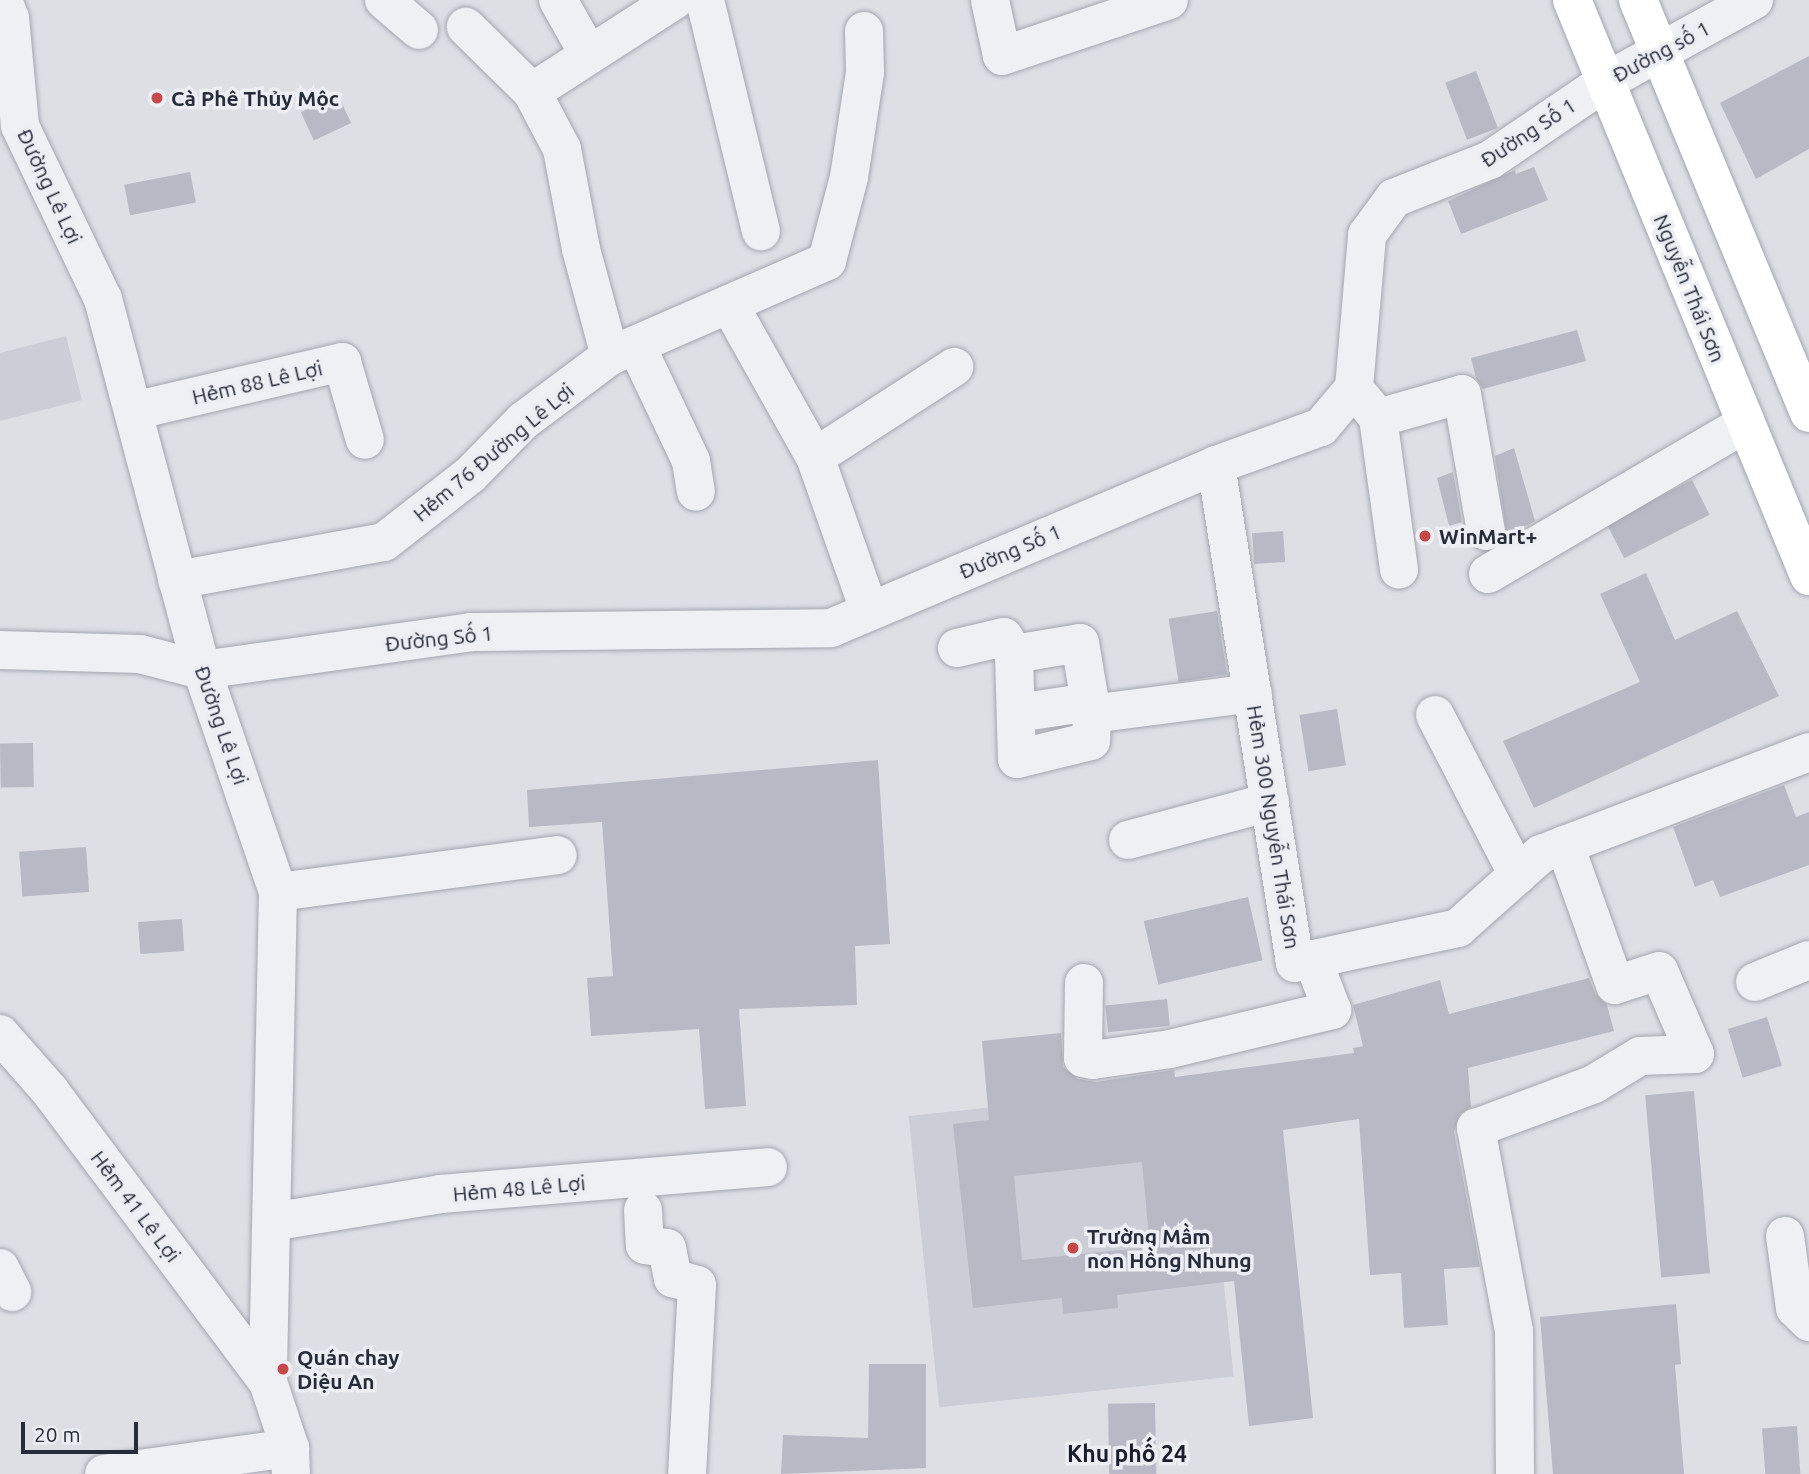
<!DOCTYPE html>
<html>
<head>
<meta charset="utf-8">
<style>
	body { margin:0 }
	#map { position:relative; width:1809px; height:1474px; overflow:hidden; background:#dddfe5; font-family:Ubuntu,sans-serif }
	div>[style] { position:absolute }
	.built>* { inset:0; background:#cbced7; transform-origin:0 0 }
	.building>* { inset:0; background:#b7bac5; transform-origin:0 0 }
	.roads { filter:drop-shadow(0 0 2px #a3a6af) drop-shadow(0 0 2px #a3a6af) }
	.minor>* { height:38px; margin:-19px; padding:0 19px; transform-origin:19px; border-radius:19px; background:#eff0f4 }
	.major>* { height:38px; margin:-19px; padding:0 19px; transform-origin:19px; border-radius:19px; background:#fff }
	.dots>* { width:19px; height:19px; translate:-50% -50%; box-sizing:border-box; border:4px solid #eceef3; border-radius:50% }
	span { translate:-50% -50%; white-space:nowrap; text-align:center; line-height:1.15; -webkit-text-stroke:7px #eceef3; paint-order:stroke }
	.street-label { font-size:21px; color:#272c3b }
	.poi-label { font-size:21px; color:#272c3b; font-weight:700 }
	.left { translate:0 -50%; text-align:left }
	.neighbourhood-label { font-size:23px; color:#1a1d2b; font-weight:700 }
	.scale { position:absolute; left:21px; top:1422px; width:117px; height:32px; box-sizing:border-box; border:4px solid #272c3b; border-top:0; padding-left:9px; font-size:21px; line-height:24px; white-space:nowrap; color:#272c3b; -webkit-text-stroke:5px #eceef3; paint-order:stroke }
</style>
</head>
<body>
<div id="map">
	<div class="built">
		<div style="clip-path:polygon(66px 336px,82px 400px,0 421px,0 353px)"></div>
		<div style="left:1203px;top:1085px;width:293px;height:296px;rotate:84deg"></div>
	</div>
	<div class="building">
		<div style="clip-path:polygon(1809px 56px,1809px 149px,1756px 179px,1720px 103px)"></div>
		<div style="left:1476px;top:71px;width:61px;height:33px;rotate:69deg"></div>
		<div style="left:338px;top:95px;width:31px;height:41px;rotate:65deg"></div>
		<div style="clip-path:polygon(1534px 167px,1548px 200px,1461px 234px,1448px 201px,1515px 170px,1516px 174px)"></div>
		<div style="left:190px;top:172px;width:31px;height:67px;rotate:79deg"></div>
		<div style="clip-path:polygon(1577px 330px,1586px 361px,1483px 389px,1476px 378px,1471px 358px)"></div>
		<div style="clip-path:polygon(1514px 448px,1535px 521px,1507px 536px,1495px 456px)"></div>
		<div style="clip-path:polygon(1453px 472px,1462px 522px,1449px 526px,1437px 478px)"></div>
		<div style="left:1692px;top:480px;width:39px;height:96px;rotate:63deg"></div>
		<div style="left:1283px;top:531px;width:31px;height:31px;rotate:86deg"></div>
		<div style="clip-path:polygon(1646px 573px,1675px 640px,1737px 611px,1779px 696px,1534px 808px,1503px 741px,1640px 682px,1600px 594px)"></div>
		<div style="left:1217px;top:611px;width:64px;height:49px;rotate:81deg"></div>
		<div style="left:1337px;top:709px;width:57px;height:38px;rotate:81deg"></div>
		<div style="left:33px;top:743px;width:44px;height:33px;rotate:89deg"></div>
		<div style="clip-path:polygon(878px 760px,890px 944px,855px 946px,857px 1005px,739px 1009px,746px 1106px,705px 1109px,699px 1029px,591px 1036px,587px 978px,613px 976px,602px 822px,529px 827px,527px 790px)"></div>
		<div style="clip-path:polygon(1784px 785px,1796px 817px,1809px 812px,1809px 865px,1720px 897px,1713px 880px,1695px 887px,1673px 827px)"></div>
		<div style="left:86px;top:847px;width:45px;height:67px;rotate:86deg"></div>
		<div style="left:1248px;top:897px;width:65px;height:107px;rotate:77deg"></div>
		<div style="left:182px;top:919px;width:32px;height:44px;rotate:86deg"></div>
		<div style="clip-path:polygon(evenodd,1589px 978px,1595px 993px,1607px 1005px,1614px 1031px,1468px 1068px,1471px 1107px,1460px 1114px,1454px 1132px,1480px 1267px,1444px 1269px,1448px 1325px,1404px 1328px,1401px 1273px,1370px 1275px,1359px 1119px,1283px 1130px,1313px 1418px,1249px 1426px,1234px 1281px,1117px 1295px,1118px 1308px,1063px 1314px,1062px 1298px,973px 1308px,953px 1124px,989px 1120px,982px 1041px,1061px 1033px,1063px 1067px,1078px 1079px,1096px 1082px,1174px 1070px,1175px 1077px,1354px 1053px,1353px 1048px,1363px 1046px,1353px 1005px,1440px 980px,1449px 1014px,1589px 978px,1142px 1162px,1150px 1247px,1022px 1260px,1014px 1176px,1142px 1162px)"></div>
		<div style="left:1167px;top:999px;width:27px;height:62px;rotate:84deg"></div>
		<div style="left:1767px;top:1017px;width:51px;height:41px;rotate:73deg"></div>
		<div style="left:1694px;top:1091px;width:183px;height:49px;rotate:85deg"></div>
		<div style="clip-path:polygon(1676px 1304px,1681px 1364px,1675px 1365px,1684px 1474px,1553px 1474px,1540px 1317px)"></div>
		<div style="clip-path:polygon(869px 1364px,926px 1364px,926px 1468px,781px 1474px,783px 1435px,868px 1438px)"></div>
		<div style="left:1155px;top:1403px;width:71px;height:47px;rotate:89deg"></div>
		<div style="left:1797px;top:1426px;width:48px;height:35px;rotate:86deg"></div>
	</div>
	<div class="roads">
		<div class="minor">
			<div style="left:3px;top:0;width:19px;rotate:69deg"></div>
			<div style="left:10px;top:18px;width:108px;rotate:84.7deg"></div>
			<div style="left:20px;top:126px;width:192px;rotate:64.4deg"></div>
			<div style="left:103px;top:299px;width:384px;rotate:75.1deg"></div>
			<div style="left:202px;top:670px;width:235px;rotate:71.1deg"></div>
			<div style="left:278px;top:892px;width:490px;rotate:91.2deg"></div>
			<div style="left:268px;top:1382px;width:70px;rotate:71.6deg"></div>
			<div style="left:290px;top:1448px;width:26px;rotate:88deg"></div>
			<div style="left:384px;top:0;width:46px;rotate:40.6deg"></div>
			<div style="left:558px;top:0;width:63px;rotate:60.6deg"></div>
			<div style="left:705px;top:0;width:238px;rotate:76.4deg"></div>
			<div style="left:990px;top:0;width:57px;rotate:77.9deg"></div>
			<div style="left:1002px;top:56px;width:176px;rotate:-18.5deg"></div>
			<div style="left:532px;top:92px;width:170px;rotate:-32.8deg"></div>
			<div style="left:729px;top:304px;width:176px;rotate:60.7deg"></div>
			<div style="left:636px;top:345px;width:128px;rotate:64.6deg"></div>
			<div style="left:691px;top:461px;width:31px;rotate:81deg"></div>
			<div style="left:610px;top:356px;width:237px;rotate:-23.6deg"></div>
			<div style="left:827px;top:261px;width:87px;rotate:-75.3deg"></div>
			<div style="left:849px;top:177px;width:106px;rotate:-81.3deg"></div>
			<div style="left:865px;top:72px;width:41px;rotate:-91.4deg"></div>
			<div style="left:1362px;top:398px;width:26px;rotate:51deg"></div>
			<div style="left:1378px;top:418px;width:153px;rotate:82.1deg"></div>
			<div style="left:133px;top:411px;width:215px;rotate:-13.2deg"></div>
			<div style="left:342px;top:362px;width:81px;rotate:73.6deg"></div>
			<div style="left:1378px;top:418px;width:87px;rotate:-15.9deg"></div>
			<div style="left:1462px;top:394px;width:139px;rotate:80.1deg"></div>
			<div style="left:1216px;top:465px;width:504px;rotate:80.99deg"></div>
			<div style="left:1295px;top:963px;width:167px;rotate:-12.1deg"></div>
			<div style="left:1458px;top:928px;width:111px;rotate:-41.7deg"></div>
			<div style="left:1541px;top:854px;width:287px;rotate:-20.8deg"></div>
			<div style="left:1488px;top:574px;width:299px;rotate:-30.3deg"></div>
			<div style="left:177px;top:580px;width:210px;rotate:-10.4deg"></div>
			<div style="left:384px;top:542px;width:109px;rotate:-37.9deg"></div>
			<div style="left:470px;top:475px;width:76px;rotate:-45.5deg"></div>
			<div style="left:523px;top:421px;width:109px;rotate:-36.8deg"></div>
			<div style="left:610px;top:356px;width:111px;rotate:-105.2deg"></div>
			<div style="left:581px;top:249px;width:102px;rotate:-100.8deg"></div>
			<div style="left:562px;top:149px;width:64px;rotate:-117.8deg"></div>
			<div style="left:532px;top:92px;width:93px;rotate:-135.4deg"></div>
			<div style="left:869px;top:610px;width:162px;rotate:-109.4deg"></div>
			<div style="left:815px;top:457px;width:166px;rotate:-32.9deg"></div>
			<div style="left:957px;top:648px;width:48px;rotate:-13.2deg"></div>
			<div style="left:1004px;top:637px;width:20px;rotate:60deg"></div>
			<div style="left:1014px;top:654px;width:105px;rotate:88.4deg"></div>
			<div style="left:1017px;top:759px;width:76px;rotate:-13.7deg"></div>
			<div style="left:1091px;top:741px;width:27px;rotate:-88deg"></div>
			<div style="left:1092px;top:714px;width:162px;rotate:-7.4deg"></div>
			<div style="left:0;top:650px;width:140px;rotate:1.6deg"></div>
			<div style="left:140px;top:654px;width:64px;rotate:14.5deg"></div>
			<div style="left:202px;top:670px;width:272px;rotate:-8deg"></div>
			<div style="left:471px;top:632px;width:360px;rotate:-0.6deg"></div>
			<div style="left:831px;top:628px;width:418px;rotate:-22.9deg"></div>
			<div style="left:1216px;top:465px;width:112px;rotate:-19.9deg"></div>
			<div style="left:1321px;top:427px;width:51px;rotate:-49.8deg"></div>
			<div style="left:1354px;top:388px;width:154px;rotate:-85.1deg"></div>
			<div style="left:1367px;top:235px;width:46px;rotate:-53.9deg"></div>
			<div style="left:1394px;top:198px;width:103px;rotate:-21.6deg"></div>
			<div style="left:1490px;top:160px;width:139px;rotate:-34.1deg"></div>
			<div style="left:1605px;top:82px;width:170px;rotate:-28.8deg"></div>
			<div style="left:1014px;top:654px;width:67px;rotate:-9.5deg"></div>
			<div style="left:1080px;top:643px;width:72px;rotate:80.4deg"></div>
			<div style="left:1017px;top:713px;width:75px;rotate:-8.5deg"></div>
			<div style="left:1435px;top:715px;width:180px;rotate:62.6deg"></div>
			<div style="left:1128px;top:840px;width:147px;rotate:-15deg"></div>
			<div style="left:278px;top:892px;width:282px;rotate:-7.5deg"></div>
			<div style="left:1755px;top:982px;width:58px;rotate:-22.2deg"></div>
			<div style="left:1084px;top:983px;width:75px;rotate:90.8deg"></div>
			<div style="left:1083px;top:1058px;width:10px;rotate:11deg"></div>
			<div style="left:1093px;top:1060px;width:78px;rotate:-8.1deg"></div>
			<div style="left:1170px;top:1049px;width:167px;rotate:-13.5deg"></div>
			<div style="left:1332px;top:1010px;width:53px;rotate:-110.8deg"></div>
			<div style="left:0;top:1034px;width:76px;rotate:48.7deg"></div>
			<div style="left:50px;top:1091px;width:364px;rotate:53.2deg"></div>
			<div style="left:643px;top:1210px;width:35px;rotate:87deg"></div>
			<div style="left:645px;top:1245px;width:22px;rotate:8deg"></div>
			<div style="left:667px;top:1248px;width:31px;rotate:79deg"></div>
			<div style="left:673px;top:1278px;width:25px;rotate:16deg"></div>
			<div style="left:697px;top:1285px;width:189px;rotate:93deg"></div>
			<div style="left:272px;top:1222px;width:171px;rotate:-9.4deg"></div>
			<div style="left:441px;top:1194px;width:328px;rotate:-4.7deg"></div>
			<div style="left:1785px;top:1236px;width:73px;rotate:82.1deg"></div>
			<div style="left:1795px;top:1308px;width:20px;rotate:45deg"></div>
			<div style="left:0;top:1268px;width:27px;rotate:63deg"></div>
			<div style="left:104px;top:1474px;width:188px;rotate:-8deg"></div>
			<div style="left:1515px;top:1474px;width:143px;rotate:-90.4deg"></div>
			<div style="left:1514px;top:1331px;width:207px;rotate:-100.6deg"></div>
			<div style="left:1476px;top:1128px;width:126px;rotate:-20.4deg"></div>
			<div style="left:1594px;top:1084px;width:54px;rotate:-31.3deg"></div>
			<div style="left:1640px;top:1056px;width:55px;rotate:-2.1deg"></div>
			<div style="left:1695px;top:1054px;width:90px;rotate:-113.4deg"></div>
			<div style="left:1659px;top:971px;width:46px;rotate:162.3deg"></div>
			<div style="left:1615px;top:985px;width:149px;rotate:-109.7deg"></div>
		</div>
		<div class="major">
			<div style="left:1572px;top:0;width:623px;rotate:67.63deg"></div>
			<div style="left:1638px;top:0;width:447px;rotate:67.5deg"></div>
		</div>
	</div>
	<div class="dots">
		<div style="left:157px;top:98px;background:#c3494b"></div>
		<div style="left:1425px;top:536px;background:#c3494b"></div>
		<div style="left:1073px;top:1248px;background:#c3494b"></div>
		<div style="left:283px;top:1369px;background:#c3494b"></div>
	</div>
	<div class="street-label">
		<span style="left:1661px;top:51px;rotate:-28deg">Đường số 1</span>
		<span style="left:1528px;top:132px;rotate:-33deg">Đường Số 1</span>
		<span style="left:50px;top:186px;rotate:65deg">Đường Lê Lợi</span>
		<span style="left:1690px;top:288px;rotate:68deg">Nguyễn Thái Sơn</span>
		<span style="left:257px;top:382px;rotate:-13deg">Hẻm 88 Lê Lợi</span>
		<span style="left:493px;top:452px;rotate:-40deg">Hẻm 76 Đường Lê Lợi</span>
		<span style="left:1010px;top:551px;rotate:-23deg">Đường Số 1</span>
		<span style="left:439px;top:638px;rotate:-6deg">Đường Số 1</span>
		<span style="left:222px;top:725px;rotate:71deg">Đường Lê Lợi</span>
		<span style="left:1274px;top:827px;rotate:81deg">Hẻm 300 Nguyễn Thái Sơn</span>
		<span style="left:519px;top:1188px;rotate:-5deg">Hẻm 48 Lê Lợi</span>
		<span style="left:136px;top:1206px;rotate:53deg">Hẻm 41 Lê Lợi</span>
	</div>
	<div class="poi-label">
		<span class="left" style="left:171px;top:98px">Cà Phê Thủy Mộc</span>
		<span class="left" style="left:1439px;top:536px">WinMart+</span>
		<span class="left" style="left:1087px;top:1248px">Trường Mầm<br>non Hồng Nhung</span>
		<span class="left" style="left:297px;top:1369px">Quán chay<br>Diệu An</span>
	</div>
	<div class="neighbourhood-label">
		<span style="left:1127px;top:1454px">Khu phố 24</span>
	</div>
	<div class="scale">20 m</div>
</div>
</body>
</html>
